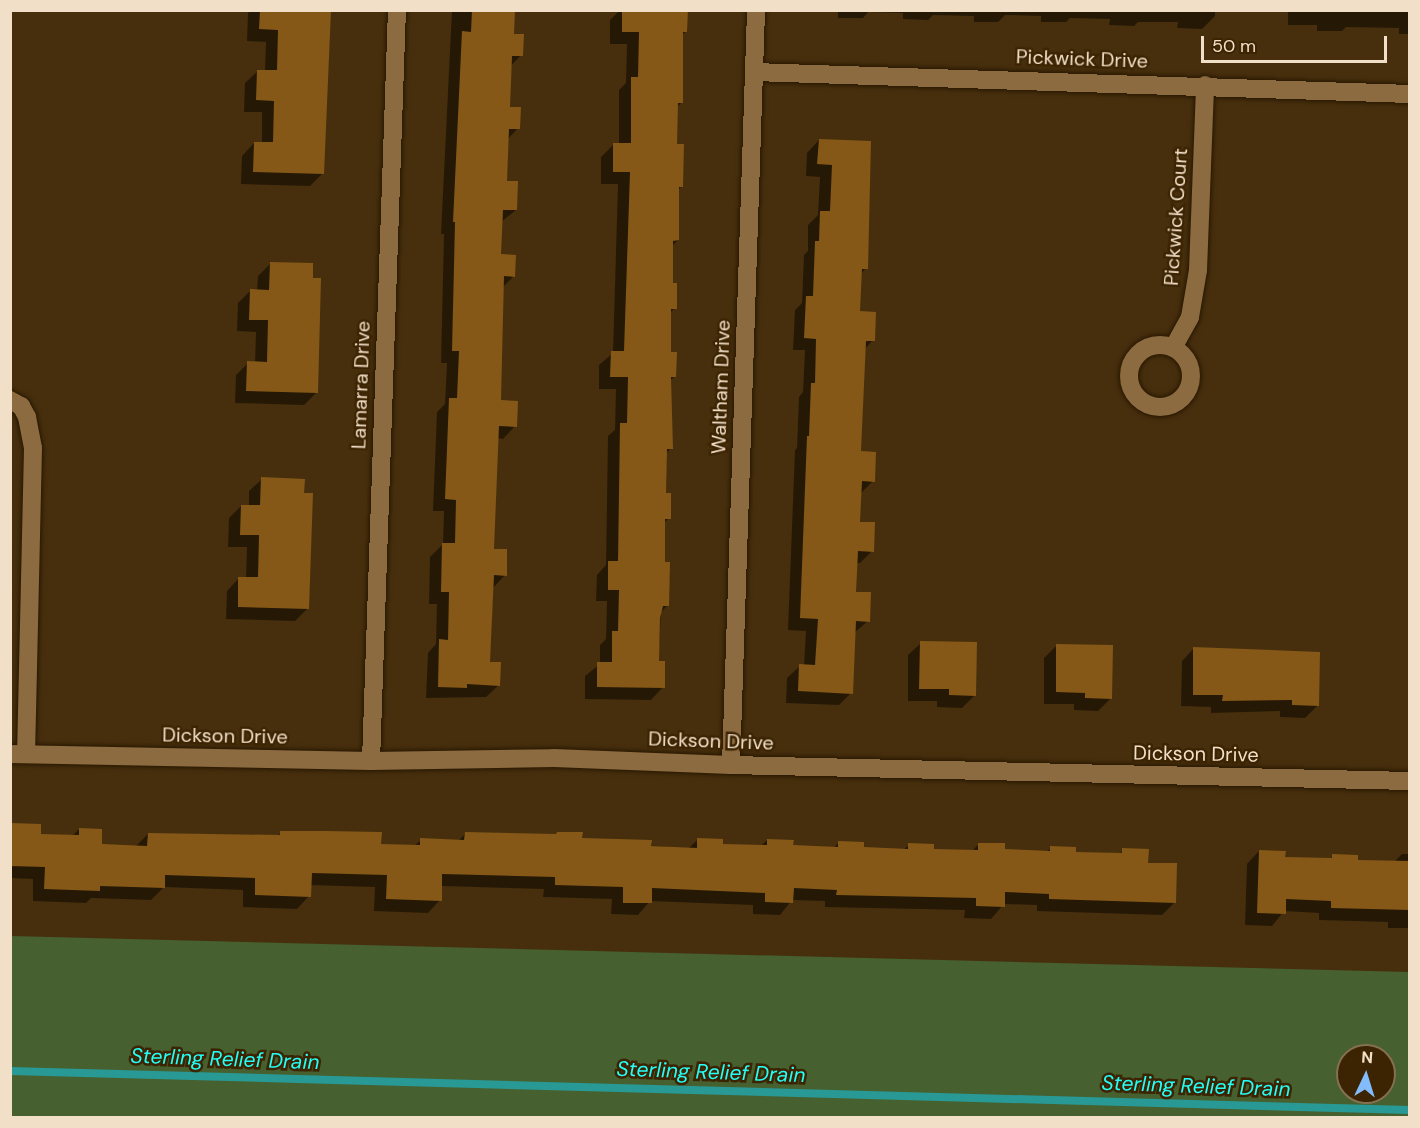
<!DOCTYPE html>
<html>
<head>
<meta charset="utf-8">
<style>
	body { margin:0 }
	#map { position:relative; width:1420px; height:1128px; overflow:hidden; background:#472f0d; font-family:"DM Sans",sans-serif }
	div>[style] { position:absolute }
	.green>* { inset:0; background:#46602f }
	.shadow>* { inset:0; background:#0007 }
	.stream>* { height:8px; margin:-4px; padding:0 4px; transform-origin:4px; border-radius:4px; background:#289995 }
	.building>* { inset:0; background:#855817 }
	.roads { filter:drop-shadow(0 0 2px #281802) drop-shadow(0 0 2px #281802) }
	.street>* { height:18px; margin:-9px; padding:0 9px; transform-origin:9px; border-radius:9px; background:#8d6b40 }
	.street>.ring { margin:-9px; padding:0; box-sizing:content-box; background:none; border:18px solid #8d6b40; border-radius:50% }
	span { translate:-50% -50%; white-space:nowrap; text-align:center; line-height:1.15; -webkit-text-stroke:5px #3c2402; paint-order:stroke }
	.street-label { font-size:20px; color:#f2dfc8 }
	.water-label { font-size:21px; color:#24fef7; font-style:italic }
	.frame { position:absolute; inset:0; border:12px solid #f2dfc8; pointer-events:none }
	.north { position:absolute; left:1336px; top:1044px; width:60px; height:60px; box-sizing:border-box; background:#3c2402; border:2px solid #856f51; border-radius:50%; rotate:4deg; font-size:16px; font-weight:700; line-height:24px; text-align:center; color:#f2dfc8 }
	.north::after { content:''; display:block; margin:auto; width:21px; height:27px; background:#83bcfb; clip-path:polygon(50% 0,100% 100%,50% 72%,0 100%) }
	.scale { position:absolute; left:1201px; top:36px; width:186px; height:27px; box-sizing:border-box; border:3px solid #f2dfc8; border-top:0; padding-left:8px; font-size:18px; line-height:21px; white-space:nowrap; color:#f2dfc8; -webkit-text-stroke:4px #3c2402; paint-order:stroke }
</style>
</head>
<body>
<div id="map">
	<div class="green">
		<div style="clip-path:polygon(evenodd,11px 936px,1409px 972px,1409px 1117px,11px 1117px,11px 936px,1348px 1056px,1384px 1056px,1384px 1092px,1348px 1092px,1348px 1056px)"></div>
	</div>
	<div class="shadow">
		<div style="clip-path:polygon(251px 10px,329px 10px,323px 173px,310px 186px,241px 184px,242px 156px,254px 143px,262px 143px,262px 112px,244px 112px,245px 83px,258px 71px,265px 71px,266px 42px,247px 41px,248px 13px)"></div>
		<div style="clip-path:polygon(452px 10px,513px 10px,512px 35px,521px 55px,510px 67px,508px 108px,518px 128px,507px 140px,505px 182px,516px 210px,501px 222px,499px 255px,514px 276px,503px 287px,500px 401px,515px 426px,503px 439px,497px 438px,492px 550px,505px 575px,493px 588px,489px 663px,499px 685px,486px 697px,426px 698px,428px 653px,436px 644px,437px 604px,429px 604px,430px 557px,443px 544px,444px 511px,433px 511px,437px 412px,445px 404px,447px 363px,441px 363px,444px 234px,441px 234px)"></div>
		<div style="clip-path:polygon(620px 10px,686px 10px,686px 31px,681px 36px,682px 102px,676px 108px,676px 146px,682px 186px,678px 190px,678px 240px,672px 246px,671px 284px,675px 308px,669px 314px,669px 354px,675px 376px,670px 381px,671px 448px,665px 455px,665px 494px,669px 518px,663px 524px,663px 563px,668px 605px,661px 612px,658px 662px,663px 687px,651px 700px,585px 699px,585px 676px,600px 664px,600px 645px,606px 639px,607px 601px,596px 601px,597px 575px,606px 565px,608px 436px,615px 430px,616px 389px,599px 389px,599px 365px,613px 353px,618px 184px,601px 184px,601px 157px,614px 144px,619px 144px,619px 90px,626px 83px,627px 44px,610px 44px,610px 20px)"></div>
		<div style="clip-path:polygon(808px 10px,1215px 10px,1215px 16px,1202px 29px,1177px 28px,1178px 22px,1138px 22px,1134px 26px,1109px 25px,1110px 19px,1070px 18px,1066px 22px,1041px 22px,1041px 16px,1005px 15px,998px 22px,974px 22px,974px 16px,933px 15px,928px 20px,903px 19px,903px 13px,868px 12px,863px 18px,838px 18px,838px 11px)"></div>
		<div style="clip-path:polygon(1288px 10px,1410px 10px,1410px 34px,1399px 34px,1399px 28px,1346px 27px,1342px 31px,1317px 31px,1317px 25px,1288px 25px)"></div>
		<div style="clip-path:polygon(819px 140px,869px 142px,866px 268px,861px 274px,859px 312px,873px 340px,864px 350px,859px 453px,873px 481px,861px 493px,858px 523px,872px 551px,860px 563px,856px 563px,854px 593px,868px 621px,854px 633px,851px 693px,839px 705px,786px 703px,787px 678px,800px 666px,804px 666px,806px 631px,788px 630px,795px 450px,797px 448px,799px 397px,803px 392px,805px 350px,793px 350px,795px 310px,802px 303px,804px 255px,808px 251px,808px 225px,818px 215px,820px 177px,806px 176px,807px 153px)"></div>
		<div style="clip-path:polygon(270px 264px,316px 393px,304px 405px,235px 403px,236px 375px,248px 363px,255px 363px,256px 332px,237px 331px,238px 303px,250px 291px,257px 291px,258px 276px)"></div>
		<div style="clip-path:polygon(262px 479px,308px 608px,295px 621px,226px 619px,227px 591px,239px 578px,246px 578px,247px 547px,228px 547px,229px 518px,241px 506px,249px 506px,249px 491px)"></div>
		<div style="clip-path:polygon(921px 643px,975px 695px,962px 708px,937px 707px,937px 701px,908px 701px,908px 655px)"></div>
		<div style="clip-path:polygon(1057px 645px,1111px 698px,1098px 711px,1074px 710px,1074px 704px,1044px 704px,1044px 658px)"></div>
		<div style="clip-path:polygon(1194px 648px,1318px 705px,1305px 718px,1280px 717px,1280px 711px,1211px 713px,1211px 707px,1181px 706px,1182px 661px)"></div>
		<div style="clip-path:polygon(10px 825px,39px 835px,72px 836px,79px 829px,100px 846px,135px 847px,148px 834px,276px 837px,281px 833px,380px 846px,414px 846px,421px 840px,458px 841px,465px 834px,581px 839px,688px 849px,697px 840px,721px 846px,761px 846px,767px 840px,792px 847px,833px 849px,838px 843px,862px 849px,903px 850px,909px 845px,932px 850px,971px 852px,979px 844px,1003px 851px,1046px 852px,1051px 848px,1074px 854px,1119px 855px,1123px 850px,1147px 864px,1175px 902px,1162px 915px,1037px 911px,1037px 905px,1004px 904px,991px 919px,964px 918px,965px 910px,825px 907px,825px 901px,792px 900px,780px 915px,753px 914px,753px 905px,650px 901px,638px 915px,611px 914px,612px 899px,543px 897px,544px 889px,441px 886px,440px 900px,428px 913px,374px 911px,375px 887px,310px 885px,309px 896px,297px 909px,243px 907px,243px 890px,164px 887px,151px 900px,91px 898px,86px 903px,33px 901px,33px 879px,10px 878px)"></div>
		<div style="clip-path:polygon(1259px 851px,1284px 858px,1329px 860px,1333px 856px,1357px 862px,1394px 862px,1402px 854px,1410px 854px,1410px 928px,1388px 928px,1388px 922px,1319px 920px,1319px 913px,1284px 911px,1272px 926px,1245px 925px,1247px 864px)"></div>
	</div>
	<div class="stream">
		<div style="left:10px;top:1071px;width:1401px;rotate:1.6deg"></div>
	</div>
	<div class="building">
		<div style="clip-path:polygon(260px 10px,331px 10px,324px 174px,253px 172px,254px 142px,273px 142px,274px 101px,256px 100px,257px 70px,277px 70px,278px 30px,259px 29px)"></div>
		<div style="clip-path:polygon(472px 10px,515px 10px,514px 34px,524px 34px,523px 56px,512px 56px,510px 107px,521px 107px,520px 129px,509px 129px,507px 181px,518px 181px,517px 210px,503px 210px,501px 254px,516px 255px,515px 277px,504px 276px,501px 400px,518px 401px,517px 427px,499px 426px,494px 549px,507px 549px,507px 576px,494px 575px,490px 662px,501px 662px,500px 686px,467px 684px,467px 688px,438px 687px,439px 639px,448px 640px,449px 592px,441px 592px,442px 543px,455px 543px,456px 500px,445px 499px,449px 398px,457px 398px,459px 351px,452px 351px,455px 222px,453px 222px,462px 31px,471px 32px)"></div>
		<div style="clip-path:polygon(622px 10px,688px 10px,687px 32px,683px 32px,683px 103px,678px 103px,677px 144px,684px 144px,683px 187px,679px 187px,679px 240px,673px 241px,673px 283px,677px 283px,677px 309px,671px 309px,671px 352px,677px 352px,676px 377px,671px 377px,673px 449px,667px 449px,666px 493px,671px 493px,671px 519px,665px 519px,665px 562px,670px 562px,669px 606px,663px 606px,660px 618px,659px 661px,665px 661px,665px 688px,597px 687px,597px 662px,612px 662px,612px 631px,618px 631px,619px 590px,608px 590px,608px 561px,618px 561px,620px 423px,627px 423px,628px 377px,610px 377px,611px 351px,624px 351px,630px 172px,613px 172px,613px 143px,631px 143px,631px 77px,638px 77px,639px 32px,622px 32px)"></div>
		<div style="clip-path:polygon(819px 139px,871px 141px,868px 269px,862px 269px,860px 311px,876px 312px,875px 341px,866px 341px,861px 451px,876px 452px,875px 482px,862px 481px,860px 522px,875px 522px,874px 552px,858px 551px,856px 592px,871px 592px,870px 622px,856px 621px,853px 694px,798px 691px,799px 664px,815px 665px,818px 619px,800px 618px,807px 436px,809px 436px,811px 383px,815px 383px,816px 339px,804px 338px,806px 296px,813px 296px,815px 241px,819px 241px,820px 211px,830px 211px,832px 165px,817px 164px)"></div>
		<div style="clip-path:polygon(270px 262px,313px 263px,313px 278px,321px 278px,318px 393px,246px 391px,247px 361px,267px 362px,268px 320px,249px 320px,250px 289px,269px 290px)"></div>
		<div style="clip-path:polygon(261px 477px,305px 479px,304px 493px,313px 493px,309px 609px,238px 607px,238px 577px,258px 577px,259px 535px,240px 535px,241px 505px,260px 505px)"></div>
		<div style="clip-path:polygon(920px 641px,977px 642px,976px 696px,949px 695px,949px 689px,919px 689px)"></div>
		<div style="clip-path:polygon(1056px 644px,1113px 645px,1112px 699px,1085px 698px,1085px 693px,1056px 692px)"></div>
		<div style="clip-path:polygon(1193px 647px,1320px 652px,1319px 706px,1292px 705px,1292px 700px,1222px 701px,1223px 695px,1193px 695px)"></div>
		<div style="clip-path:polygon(10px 823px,41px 824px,41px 834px,79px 835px,79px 828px,102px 829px,102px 844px,147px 846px,148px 833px,280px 835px,280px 831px,325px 831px,382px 832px,381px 844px,420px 845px,420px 838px,464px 840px,465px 832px,556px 834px,557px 832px,583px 832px,582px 838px,652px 840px,651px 846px,697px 848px,697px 838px,723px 839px,723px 844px,767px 845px,767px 839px,794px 840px,793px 845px,838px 847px,838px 841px,864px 842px,864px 847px,908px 849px,908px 843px,934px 844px,934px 849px,978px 850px,978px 843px,1005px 843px,1005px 849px,1050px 851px,1050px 846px,1076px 847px,1076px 852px,1122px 853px,1122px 848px,1149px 849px,1148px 863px,1177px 863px,1176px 903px,1049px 899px,1049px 894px,1005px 892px,1005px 907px,976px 906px,976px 898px,836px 895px,837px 890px,794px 888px,793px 903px,765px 902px,765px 893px,652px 888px,652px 903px,623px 903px,623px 887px,555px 885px,555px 877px,442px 874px,442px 901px,386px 899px,387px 875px,312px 873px,311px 897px,255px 895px,255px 878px,165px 875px,165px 888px,100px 886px,100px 891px,44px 889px,45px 867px,10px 866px)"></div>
		<div style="clip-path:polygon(1259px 850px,1286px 851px,1285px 857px,1332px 858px,1332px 854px,1358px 855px,1358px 860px,1410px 861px,1410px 910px,1331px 908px,1331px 901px,1286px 899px,1286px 914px,1257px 913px)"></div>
	</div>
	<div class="roads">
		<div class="street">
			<div style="left:754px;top:72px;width:656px;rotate:1.92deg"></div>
			<div class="ring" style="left:1129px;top:345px;width:44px;height:44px"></div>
			<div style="left:1173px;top:348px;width:35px;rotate:-61deg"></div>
			<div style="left:1190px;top:317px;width:48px;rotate:-80.3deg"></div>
			<div style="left:1198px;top:270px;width:185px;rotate:-87.8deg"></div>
			<div style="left:10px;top:400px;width:13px;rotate:29deg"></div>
			<div style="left:21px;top:406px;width:13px;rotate:61deg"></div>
			<div style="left:27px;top:417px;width:32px;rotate:79deg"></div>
			<div style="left:33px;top:448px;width:306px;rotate:91.3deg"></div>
			<div style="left:10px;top:754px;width:361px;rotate:1.1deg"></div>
			<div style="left:371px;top:761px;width:183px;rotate:-0.9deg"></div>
			<div style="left:554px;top:758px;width:177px;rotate:2.3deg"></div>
			<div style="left:731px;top:765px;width:679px;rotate:1.35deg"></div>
			<div style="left:371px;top:761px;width:751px;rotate:-88.02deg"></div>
			<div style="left:731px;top:765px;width:755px;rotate:-88.1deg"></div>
		</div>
	</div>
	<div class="street-label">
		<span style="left:1082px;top:59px;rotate:2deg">Pickwick Drive</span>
		<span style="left:1176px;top:217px;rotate:-86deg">Pickwick Court</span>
		<span style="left:361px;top:385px;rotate:-88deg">Lamarra Drive</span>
		<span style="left:721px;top:387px;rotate:-88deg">Waltham Drive</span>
		<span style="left:225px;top:736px;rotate:1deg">Dickson Drive</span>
		<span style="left:711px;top:741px;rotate:2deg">Dickson Drive</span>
		<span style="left:1196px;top:754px;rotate:1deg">Dickson Drive</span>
	</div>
	<div class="water-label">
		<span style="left:225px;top:1059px;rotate:2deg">Sterling Relief Drain</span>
		<span style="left:711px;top:1072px;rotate:2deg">Sterling Relief Drain</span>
		<span style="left:1196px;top:1086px;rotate:2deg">Sterling Relief Drain</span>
	</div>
	<div class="frame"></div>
	<div class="north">N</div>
	<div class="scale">50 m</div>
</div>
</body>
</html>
